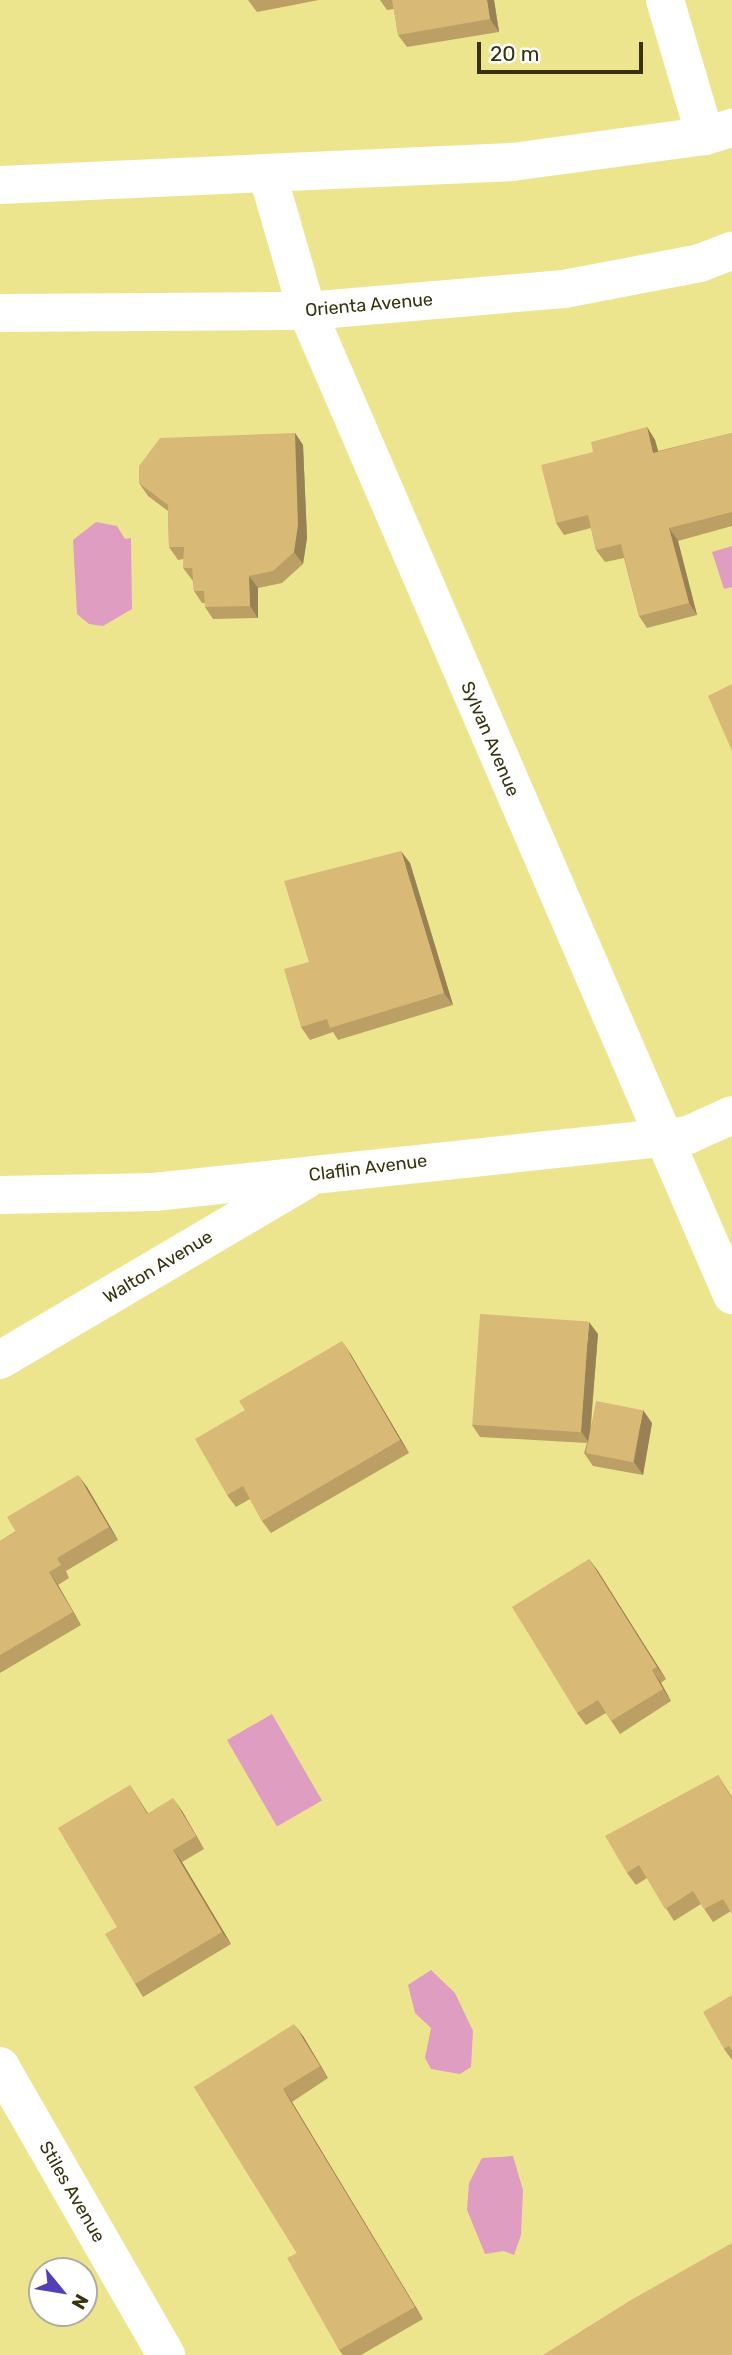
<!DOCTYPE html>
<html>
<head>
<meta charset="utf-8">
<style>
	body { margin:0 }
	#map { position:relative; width:732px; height:2355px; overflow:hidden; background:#ece58e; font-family:Rubik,sans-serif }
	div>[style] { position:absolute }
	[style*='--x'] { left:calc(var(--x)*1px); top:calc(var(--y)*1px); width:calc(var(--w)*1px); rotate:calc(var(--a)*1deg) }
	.water>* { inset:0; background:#df9dc2; transform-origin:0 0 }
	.street>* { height:38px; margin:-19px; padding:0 19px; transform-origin:19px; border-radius:19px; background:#fff }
	.secondary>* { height:38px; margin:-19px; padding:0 19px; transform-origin:19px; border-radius:19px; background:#fff }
	.wall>* { inset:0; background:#bb9f65 }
	.shaded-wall>* { inset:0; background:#988253 }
	.building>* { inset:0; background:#d9b976; transform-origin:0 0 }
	span { translate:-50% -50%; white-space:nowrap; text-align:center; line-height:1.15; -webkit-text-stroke:7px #fff; paint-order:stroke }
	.street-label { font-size:18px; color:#36330e }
	.north { position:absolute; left:28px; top:2257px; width:70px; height:70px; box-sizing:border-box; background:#fff; border:2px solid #afad9f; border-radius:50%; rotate:120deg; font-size:19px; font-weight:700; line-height:28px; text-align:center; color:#36330e }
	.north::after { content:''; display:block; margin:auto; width:24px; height:32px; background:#543fb7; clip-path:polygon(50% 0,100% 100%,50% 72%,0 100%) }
	.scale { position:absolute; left:477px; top:42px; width:166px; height:32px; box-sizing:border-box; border:4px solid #36330e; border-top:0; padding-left:9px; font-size:21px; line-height:24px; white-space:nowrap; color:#36330e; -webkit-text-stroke:5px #fff; paint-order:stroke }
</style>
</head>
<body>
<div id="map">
	<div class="water">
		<i style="clip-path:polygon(96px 522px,117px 526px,125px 539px,131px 538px,132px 609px,103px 626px,89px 624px,77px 614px,73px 540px)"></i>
		<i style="clip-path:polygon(732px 546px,732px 587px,724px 589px,712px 552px)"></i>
		<i style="left:272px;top:1714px;width:100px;height:52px;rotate:60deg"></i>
		<i style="clip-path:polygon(431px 1970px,455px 1993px,473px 2031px,471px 2067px,460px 2074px,431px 2069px,425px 2058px,431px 2028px,415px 2013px,408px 1985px)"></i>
		<i style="clip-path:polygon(513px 2156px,523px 2190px,521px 2235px,514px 2255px,504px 2251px,485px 2254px,467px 2210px,469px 2183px,482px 2158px)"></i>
	</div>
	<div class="street">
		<i style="--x:665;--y:0;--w:142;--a:73.6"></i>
		<i style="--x:268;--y:176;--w:141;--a:73.9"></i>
		<i style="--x:307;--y:311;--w:1072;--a:66.64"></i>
		<i style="--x:0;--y:313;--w:307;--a:-0.4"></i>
		<i style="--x:307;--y:311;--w:258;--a:-4.9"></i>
		<i style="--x:564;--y:289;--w:138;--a:-10.8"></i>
		<i style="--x:700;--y:263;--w:34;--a:-21"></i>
		<i style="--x:0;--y:1195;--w:154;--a:-1.1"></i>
		<i style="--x:154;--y:1192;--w:537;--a:-6.09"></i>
		<i style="--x:688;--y:1135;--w:48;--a:-24.4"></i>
		<i style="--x:0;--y:1360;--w:355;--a:-30.5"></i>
		<i style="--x:0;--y:2066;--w:333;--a:60.1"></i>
	</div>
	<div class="secondary">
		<i style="--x:0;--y:185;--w:513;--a:-2.57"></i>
		<i style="--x:512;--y:162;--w:195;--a:-7.7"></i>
		<i style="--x:705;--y:136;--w:28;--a:-17"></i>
	</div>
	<div class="wall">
		<i style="clip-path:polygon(248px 0,319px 0,257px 12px)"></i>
		<i style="clip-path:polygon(380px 0,494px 0,499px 32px,407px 47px,398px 35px,394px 9px,387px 10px)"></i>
		<i style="clip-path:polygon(647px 427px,655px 440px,658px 451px,732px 433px,732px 526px,678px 541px,697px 615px,647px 628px,639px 616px,624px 558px,605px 562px,596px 550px,591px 528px,564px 535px,556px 523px,593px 452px)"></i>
		<i style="clip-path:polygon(295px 433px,303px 445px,307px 538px,303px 564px,282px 583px,258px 588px,258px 618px,213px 619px,205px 607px,205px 603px,202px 603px,194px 591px,193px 581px,183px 568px,184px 559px,178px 560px,169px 547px,168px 511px,148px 496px,139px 483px)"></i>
		<i style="clip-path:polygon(410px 863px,453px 1005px,338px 1040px,333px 1032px,310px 1040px,301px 1027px,309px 962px)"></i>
		<i style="clip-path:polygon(598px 1334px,591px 1425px,652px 1423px,643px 1475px,593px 1466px,584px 1453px,587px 1443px,480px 1437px,472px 1425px)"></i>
		<i style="clip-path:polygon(350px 1353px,409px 1453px,271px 1533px,262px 1521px,250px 1499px,236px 1507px,227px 1495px)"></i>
		<i style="clip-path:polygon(87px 1487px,118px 1540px,66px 1571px,69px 1578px,58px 1585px,81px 1625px,0 1673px,0 1541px)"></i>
		<i style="clip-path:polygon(589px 1559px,666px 1679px,661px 1683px,671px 1701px,620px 1734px,606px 1713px,586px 1725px,577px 1713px)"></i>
		<i style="clip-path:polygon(718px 1775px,732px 1797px,732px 1914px,731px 1911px,713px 1922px,701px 1904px,674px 1921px,647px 1878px,636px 1885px,627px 1873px)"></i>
		<i style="clip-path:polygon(130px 1785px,148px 1813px,182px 1811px,204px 1849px,182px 1862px,231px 1944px,143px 1997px,135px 1984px,117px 1927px)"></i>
		<i style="clip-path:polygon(732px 1995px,732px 2060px,724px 2049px)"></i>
		<i style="clip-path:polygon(303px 2036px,328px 2078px,292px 2102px,423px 2319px,361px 2355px,343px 2355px,339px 2350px,297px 2253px,194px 2087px)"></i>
	</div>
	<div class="shaded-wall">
		<i style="clip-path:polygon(487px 0,494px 0,499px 32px,490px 19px)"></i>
		<i style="clip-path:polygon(647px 427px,655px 440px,662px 465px,653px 453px)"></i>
		<i style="clip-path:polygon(295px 433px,303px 445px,307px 538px,303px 564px,294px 552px)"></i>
		<i style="clip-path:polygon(669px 528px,678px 541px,697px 615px,689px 603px)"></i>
		<i style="clip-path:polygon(249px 576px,258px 588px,258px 618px,250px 606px)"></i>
		<i style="clip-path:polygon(401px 851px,410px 863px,453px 1005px,444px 993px)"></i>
		<i style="clip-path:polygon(589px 1322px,598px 1334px,589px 1443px,581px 1431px)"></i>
		<i style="clip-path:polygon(342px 1341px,350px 1353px,409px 1453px,400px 1440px)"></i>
		<i style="clip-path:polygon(643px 1410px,652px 1423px,643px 1475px,634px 1462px)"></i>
		<i style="clip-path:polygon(78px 1475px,87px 1487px,118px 1540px,109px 1527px)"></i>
		<i style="clip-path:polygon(589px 1559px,598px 1571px,666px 1679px,657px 1667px)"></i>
		<i style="clip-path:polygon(49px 1572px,58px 1585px,81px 1625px,73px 1612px)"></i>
		<i style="clip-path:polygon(652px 1670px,661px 1683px,671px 1701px,663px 1689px)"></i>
		<i style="clip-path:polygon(173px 1798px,182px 1811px,204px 1849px,196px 1836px)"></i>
		<i style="clip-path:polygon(173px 1850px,182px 1862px,231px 1944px,222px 1932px)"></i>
		<i style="clip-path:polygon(294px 2024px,303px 2036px,328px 2078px,320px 2066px)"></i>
		<i style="clip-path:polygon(283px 2089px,292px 2102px,423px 2319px,415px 2307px)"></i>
	</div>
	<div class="building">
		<i style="clip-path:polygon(392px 0,487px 0,490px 19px,398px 35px)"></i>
		<i style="clip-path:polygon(647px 427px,653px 453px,732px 433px,732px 512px,669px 528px,689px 603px,639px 616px,621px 544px,596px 550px,588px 515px,556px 523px,541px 465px,593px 452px,591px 442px)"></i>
		<i style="clip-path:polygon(295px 433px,298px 525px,294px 552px,273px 571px,249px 576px,250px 606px,205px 607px,204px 591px,194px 591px,192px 568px,183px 568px,184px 547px,169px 547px,168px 505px,139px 483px,139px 466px,160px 438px)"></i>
		<i style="clip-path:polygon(732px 684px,732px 751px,708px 696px)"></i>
		<i style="clip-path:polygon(401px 851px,444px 993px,330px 1028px,327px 1019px,301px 1027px,284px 969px,309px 962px,284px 881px)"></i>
		<i style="left:480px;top:1314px;width:109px;height:111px;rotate:4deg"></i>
		<i style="clip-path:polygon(342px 1341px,400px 1440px,262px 1521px,243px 1486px,227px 1495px,195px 1439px,245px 1410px,239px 1401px)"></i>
		<i style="left:596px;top:1401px;width:48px;height:53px;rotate:11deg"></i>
		<i style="clip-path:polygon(78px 1475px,109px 1527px,57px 1558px,61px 1565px,49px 1572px,73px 1612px,0 1655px,0 1541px,16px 1532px,7px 1517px)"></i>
		<i style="clip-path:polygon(589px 1559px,657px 1667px,652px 1670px,663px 1689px,611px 1721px,598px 1700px,577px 1713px,512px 1607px)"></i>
		<i style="clip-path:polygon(718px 1775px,732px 1799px,732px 1914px,723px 1899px,704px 1909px,693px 1891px,665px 1909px,639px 1865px,627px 1873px,605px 1836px)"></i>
		<i style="clip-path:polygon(130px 1785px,147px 1814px,173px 1798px,196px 1836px,173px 1850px,222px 1932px,135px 1984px,105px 1934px,117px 1927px,58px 1828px)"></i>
		<i style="clip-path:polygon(732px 1995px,732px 2051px,729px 2046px,724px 2049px,703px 2012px)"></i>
		<i style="clip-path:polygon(294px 2024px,320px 2066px,283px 2089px,415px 2307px,339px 2350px,287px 2258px,297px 2253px,194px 2087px)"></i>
		<i style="clip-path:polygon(732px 2243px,732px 2355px,543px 2355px,631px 2300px)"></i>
	</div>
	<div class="street-label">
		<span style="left:369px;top:305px;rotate:-5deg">Orienta Avenue</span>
		<span style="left:490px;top:739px;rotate:67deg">Sylvan Avenue</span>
		<span style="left:368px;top:1168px;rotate:-7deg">Claflin Avenue</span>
		<span style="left:158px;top:1267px;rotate:-31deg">Walton Avenue</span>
		<span style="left:72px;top:2192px;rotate:60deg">Stiles Avenue</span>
	</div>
	<div class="north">N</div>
	<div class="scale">20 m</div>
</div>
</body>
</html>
